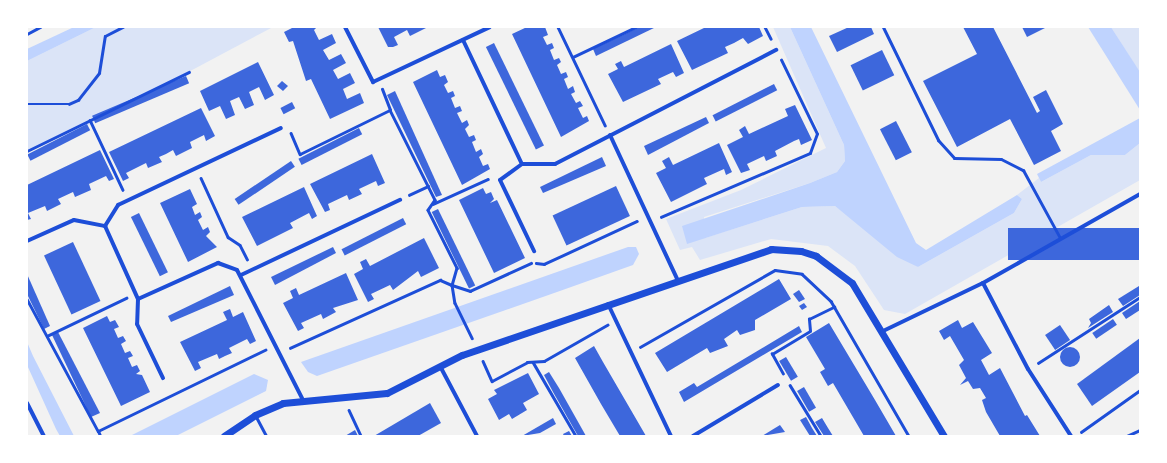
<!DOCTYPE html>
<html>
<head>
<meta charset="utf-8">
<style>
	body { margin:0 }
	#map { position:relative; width:1167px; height:463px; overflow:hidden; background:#f2f2f2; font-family:Helvetica,sans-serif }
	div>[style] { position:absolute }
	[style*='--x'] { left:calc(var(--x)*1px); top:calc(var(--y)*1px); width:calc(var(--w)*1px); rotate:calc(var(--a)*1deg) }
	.green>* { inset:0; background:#dbe4f7 }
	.water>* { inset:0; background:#bfd3fe }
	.building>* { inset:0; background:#3d67dc; transform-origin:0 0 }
	.round { border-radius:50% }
	.path>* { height:2.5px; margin:-1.25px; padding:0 1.25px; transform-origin:1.25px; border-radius:1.25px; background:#1d4ed8 }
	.service>* { height:3px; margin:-1.5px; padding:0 1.5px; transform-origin:1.5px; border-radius:1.5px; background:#1d4ed8 }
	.minor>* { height:4px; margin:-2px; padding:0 2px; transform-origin:2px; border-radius:2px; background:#1d4ed8 }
	.tertiary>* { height:7px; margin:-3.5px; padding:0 3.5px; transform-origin:3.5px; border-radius:3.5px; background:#1d4ed8 }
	span { translate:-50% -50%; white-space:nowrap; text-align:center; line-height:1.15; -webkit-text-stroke:3px #fff; paint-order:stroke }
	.frame { position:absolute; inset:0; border:28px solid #fff; pointer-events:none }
</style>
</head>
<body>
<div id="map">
	<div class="green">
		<i style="clip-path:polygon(96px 27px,273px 27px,87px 126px,27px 151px,27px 61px)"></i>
		<i style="clip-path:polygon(773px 27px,790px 27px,844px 145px,845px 161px,837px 172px,810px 183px,704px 217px,705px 238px,802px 207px,835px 206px,918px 267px,1014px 213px,1022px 199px,1017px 195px,1039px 178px,1041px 182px,1091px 155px,1125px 155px,1140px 143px,1140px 180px,905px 314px,884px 310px,855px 266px,828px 246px,771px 239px,700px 260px,692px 247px,680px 250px,666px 219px,741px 190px,826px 148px)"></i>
		<i style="clip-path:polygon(1111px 27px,1140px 27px,1140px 72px,1135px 65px)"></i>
	</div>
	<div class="water">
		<i style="clip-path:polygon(74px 27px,96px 27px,27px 61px,27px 49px)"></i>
		<i style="clip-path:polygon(790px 27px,811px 27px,916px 243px,926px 250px,1017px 195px,1022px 199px,1014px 213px,918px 267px,897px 257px,835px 206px,802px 207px,687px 244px,682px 226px,810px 183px,837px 172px,845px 161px,844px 145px)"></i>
		<i style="clip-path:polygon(1088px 27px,1111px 27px,1140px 72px,1140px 110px)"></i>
		<i style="clip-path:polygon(1140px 118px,1140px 143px,1125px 155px,1091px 155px,1041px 182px,1037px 174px)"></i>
		<i style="clip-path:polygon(628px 247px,636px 247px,639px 254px,633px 265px,557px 292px,317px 376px,308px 372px,301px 362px)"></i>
		<i style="clip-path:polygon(27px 342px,33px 356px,74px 436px,60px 436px,56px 429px,27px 365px)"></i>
		<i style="clip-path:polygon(254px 374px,268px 380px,266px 391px,176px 436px,130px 436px)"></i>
	</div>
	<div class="building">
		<i style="clip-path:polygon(294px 27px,317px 27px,314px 30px,319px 40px,332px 34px,336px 43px,323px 50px,329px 60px,341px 54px,346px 63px,333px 70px,338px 79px,350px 73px,355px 83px,343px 89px,347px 99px,360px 93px,364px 103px,330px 119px,311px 79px,306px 81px,293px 41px,289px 42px,284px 32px)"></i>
		<i style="clip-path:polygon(378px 27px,425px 27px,426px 28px,410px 36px,407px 30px,394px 37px,398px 45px,393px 47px,388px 47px)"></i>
		<i style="clip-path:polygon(527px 27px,545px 27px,548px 35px,543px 37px,547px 45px,552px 43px,554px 48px,550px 50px,554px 60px,559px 58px,561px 62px,557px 65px,561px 74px,566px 72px,568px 77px,564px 79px,568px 89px,573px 86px,575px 92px,571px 94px,576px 103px,580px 101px,583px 106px,578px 108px,583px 118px,587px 116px,589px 121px,561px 137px,512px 34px)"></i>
		<i style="clip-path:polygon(640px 27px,656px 27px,596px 56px,593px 49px)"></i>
		<i style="clip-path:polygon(706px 27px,759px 27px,763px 36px,748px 44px,743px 38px,734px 43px,725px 47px,728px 53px,692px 70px,677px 41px)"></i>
		<i style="clip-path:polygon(849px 27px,871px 27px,874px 34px,837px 52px,829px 36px)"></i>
		<i style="clip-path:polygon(963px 27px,993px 27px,1037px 113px,1040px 111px,1033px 97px,1046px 90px,1063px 124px,1051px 131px,1061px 151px,1034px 165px,1010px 119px,957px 147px,923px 81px,977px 54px)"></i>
		<i style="clip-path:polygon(1022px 27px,1047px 27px,1027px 37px)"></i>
		<i style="left:494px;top:43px;width:114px;height:9px;rotate:64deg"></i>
		<i style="clip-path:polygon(671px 44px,684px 73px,676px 77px,673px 72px,658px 79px,661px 84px,623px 102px,608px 74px,618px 69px,615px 64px,621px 61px,624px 67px)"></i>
		<i style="left:882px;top:50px;width:28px;height:35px;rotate:64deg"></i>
		<i style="clip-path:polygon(258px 62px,274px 95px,265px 100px,259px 87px,249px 92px,254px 105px,245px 109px,239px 97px,230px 101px,235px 115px,226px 119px,220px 106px,209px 111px,200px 91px)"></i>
		<i style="clip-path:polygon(437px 70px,440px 77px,445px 75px,448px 82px,444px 85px,448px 93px,453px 91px,455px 96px,451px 98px,455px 108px,460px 106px,462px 111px,457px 113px,462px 123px,467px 120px,469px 125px,465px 129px,469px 137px,474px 135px,476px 140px,472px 142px,476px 152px,481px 149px,483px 154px,479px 157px,483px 166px,488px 164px,490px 169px,462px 185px,413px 82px)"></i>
		<i style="left:186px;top:76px;width:8px;height:102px;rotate:67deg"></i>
		<i style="clip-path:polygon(282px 81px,288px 86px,283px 91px,277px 86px)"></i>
		<i style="left:774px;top:84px;width:7px;height:69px;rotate:63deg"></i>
		<i style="clip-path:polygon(395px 91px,442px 195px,436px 197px,387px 95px)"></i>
		<i style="left:292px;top:102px;width:7px;height:13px;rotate:63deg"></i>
		<i style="clip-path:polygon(795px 105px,812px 140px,801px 145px,799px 139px,794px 141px,775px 151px,777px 156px,766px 161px,764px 156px,747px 164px,750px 170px,741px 173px,727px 145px,743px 137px,739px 130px,745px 126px,749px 134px,788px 116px,785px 109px)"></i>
		<i style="clip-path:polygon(201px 108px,215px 136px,206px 141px,204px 135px,190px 142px,192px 148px,176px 156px,173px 150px,166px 154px,159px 157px,162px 162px,148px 168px,146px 163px,126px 173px,129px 178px,123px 181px,109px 152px)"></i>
		<i style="clip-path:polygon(706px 117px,709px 123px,648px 155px,644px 146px)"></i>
		<i style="left:896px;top:121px;width:35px;height:18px;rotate:63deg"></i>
		<i style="left:87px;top:124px;width:7px;height:67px;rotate:63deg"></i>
		<i style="left:359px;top:128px;width:7px;height:68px;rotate:63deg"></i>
		<i style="clip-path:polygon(719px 143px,732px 172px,726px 175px,724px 169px,704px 178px,707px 184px,671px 202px,656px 173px,666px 168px,662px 161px,669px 157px,673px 165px)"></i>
		<i style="clip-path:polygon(100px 150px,114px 179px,109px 181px,106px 176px,89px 184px,91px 190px,75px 197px,73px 192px,58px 199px,61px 204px,47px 211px,45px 206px,28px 213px,31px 219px,27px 220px,27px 185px)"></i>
		<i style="clip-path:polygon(372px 154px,385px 183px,378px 186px,376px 181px,359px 189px,362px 194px,349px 200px,347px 195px,328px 204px,330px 210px,325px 212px,310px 184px)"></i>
		<i style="clip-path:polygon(602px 157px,606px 166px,543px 193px,540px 187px)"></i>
		<i style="left:291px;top:161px;width:7px;height:68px;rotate:56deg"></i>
		<i style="left:616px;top:186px;width:33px;height:70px;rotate:65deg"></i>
		<i style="clip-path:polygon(304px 187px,317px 216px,312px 219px,309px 213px,290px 223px,293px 228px,257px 246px,242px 217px)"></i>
		<i style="clip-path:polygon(483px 188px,486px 194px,491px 192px,494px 199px,490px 203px,497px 200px,525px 258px,494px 273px,459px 200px)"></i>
		<i style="clip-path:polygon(190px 189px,197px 204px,192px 207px,195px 215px,200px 212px,202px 217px,198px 220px,203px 230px,208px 227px,210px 232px,206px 236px,217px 247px,188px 262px,160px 203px)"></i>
		<i style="left:438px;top:209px;width:85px;height:7px;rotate:64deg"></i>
		<i style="left:139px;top:213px;width:66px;height:9px;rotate:64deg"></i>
		<i style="left:403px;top:218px;width:7px;height:69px;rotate:63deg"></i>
		<i style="left:1140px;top:228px;width:32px;height:132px;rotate:90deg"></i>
		<i style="clip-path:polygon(424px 238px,439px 268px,421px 277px,418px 271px,393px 290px,390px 285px,371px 294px,374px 299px,368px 302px,354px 274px,363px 269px,360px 262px,366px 259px,370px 266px)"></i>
		<i style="left:73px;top:242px;width:65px;height:32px;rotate:65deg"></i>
		<i style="clip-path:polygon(333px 247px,336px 253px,275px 285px,271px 277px)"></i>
		<i style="clip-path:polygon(346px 273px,358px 300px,333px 308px,336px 312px,323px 319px,321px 314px,301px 323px,304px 328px,298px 331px,283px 303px,293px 298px,290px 291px,296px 288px,299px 295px)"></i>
		<i style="clip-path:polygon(27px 274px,50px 326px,44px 329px,27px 294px)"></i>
		<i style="clip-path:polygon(779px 279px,791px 299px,755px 320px,755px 330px,740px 335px,737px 330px,724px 339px,728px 346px,710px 353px,707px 348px,667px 372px,655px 353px)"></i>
		<i style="clip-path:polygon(230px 286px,234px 295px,171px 322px,168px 316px)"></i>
		<i style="clip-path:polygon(1139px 286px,1140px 295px,1123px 306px,1118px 299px)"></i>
		<i style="clip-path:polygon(799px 290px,805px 299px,799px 302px,793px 294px)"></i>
		<i style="clip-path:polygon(1140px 301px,1140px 310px,1126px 319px,1122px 313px)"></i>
		<i style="clip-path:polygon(804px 303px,807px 307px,802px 310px,799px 306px)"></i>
		<i style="clip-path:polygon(1109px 305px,1113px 312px,1088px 328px,1091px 323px,1089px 319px)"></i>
		<i style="clip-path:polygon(230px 309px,233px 317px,243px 312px,256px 341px,250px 344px,247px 339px,229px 348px,232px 353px,225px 356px,219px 359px,217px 354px,198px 362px,201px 368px,195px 371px,180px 342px,227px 320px,223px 312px)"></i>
		<i style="clip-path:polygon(107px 316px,110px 322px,115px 320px,119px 327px,114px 329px,118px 338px,123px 336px,126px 341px,121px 344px,125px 353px,130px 351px,133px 356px,128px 358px,132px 367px,137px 365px,140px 371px,136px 374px,142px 375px,150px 392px,121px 406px,83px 328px)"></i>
		<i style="left:1113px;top:319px;width:7px;height:25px;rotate:56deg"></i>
		<i style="clip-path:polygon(958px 320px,962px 328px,973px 322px,992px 353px,981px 360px,989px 375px,1000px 368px,1025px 416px,1027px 415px,1040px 436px,1000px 436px,986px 412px,982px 400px,986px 398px,980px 388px,973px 389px,968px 381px,960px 385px,966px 378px,959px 365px,964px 360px,950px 336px,944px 340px,939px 331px)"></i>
		<i style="clip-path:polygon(829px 323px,875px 400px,896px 436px,864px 436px,833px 383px,828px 386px,820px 372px,825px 369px,806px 337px)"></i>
		<i style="left:1060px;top:325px;width:18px;height:18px;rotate:56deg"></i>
		<i style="clip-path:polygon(799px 326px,802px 332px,684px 402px,679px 392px,694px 383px,697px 387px)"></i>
		<i style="clip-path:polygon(58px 332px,100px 413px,91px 417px,52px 335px)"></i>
		<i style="clip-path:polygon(1140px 338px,1140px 372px,1092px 406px,1077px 384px)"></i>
		<i style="clip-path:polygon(594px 346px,603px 362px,646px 436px,620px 436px,601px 404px,575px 358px)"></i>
		<i class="round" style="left:1060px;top:347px;width:20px;height:20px"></i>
		<i style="left:786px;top:357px;width:23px;height:8px;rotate:59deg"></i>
		<i style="clip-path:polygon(549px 372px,559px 388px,586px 436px,578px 436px,553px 392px,544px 375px)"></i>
		<i style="clip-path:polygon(528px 373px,539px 394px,523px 403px,527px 410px,512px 419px,509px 414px,499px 420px,488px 399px,497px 394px,494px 390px)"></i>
		<i style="left:804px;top:387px;width:24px;height:8px;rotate:60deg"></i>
		<i style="clip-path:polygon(430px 403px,441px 423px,418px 436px,374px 436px)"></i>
		<i style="clip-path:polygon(806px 417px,812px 428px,817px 436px,810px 436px,800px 420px)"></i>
		<i style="clip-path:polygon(553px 418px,556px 424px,540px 433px,522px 436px)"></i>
		<i style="clip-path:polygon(822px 418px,828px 428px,833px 436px,824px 436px,815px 422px)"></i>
		<i style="clip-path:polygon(780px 425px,785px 432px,762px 436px)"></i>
		<i style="clip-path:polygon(355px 430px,358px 436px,345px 436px)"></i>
		<i style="clip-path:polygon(569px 431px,572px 436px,564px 436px,563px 434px)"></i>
	</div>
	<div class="path">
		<i style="--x:558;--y:27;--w:109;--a:64.4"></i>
		<i style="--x:765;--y:27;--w:13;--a:63"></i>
		<i style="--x:27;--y:34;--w:15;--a:-28"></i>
		<i style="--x:573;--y:57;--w:70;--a:-25.5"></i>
		<i style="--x:27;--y:104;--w:42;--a:0"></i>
		<i style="--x:69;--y:104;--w:10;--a:-24"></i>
		<i style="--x:78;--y:100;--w:34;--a:-52"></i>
		<i style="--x:99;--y:73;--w:37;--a:-81"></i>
		<i style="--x:105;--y:36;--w:20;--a:-27"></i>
		<i style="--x:390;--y:110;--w:101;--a:63.4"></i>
		<i style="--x:435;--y:200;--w:12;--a:125"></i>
		<i style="--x:428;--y:210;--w:65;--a:63.4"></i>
		<i style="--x:457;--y:268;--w:18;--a:106"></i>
		<i style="--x:452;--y:285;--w:19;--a:18"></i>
		<i style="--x:470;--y:291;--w:67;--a:-24.7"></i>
		<i style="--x:90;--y:120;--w:77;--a:64.8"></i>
		<i style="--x:291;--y:133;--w:23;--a:67"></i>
		<i style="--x:300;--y:154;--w:100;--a:-26.1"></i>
		<i style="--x:390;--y:110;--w:22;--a:-111"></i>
		<i style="--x:27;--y:151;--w:180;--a:-26"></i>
		<i style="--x:201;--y:178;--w:65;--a:65.4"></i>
		<i style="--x:228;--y:237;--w:14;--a:34"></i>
		<i style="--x:240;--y:245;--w:16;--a:63"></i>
		<i style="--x:409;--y:195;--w:21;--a:-25"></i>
		<i style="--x:433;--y:204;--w:60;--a:-24.4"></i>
		<i style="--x:661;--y:217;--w:162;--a:-23.2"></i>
		<i style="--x:810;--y:153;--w:20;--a:-70"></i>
		<i style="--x:817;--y:134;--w:82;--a:-115.9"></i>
		<i style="--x:536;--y:263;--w:8;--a:7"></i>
		<i style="--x:544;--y:264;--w:102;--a:-24.8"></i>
		<i style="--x:27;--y:299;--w:150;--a:61.7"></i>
		<i style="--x:47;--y:336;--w:88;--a:-25.7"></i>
		<i style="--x:640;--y:347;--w:155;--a:-29.7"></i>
		<i style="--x:775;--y:270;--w:27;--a:8"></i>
		<i style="--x:802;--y:274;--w:40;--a:43"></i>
		<i style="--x:831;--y:301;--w:156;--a:60"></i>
		<i style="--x:290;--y:348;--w:165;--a:-24.4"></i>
		<i style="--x:440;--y:280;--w:13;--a:23"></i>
		<i style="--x:452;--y:285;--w:18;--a:81"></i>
		<i style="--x:455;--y:303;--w:39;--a:64"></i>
		<i style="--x:483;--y:361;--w:22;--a:66"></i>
		<i style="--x:492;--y:381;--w:40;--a:-28"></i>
		<i style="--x:527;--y:362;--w:17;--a:-3"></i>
		<i style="--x:544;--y:361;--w:73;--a:-29.7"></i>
		<i style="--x:533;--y:362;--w:86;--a:59.8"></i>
		<i style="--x:1038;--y:363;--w:121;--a:-32.9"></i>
		<i style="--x:783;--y:374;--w:23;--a:-119"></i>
		<i style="--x:772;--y:354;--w:44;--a:-31.2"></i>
		<i style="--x:810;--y:331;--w:12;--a:-95"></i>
		<i style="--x:809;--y:319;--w:28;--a:-26"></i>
		<i style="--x:790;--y:385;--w:60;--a:58.7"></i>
		<i style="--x:349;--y:410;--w:29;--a:65"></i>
		<i style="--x:1081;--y:432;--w:72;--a:-35.4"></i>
		<i style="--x:100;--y:436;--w:5;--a:-112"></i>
		<i style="--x:98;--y:431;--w:186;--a:-25.9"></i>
		<i style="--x:1127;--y:436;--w:14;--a:-25"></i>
	</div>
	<div class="service">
		<i style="--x:883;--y:27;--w:126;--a:64"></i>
		<i style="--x:938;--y:140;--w:24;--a:48"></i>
		<i style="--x:954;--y:158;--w:47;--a:1.2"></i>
		<i style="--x:1001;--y:159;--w:25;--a:27"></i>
		<i style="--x:1023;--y:170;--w:77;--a:61.4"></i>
		<i style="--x:255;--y:415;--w:24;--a:62"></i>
	</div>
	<div class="minor">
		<i style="--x:345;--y:27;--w:62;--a:63"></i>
		<i style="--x:373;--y:82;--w:129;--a:-25.2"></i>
		<i style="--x:463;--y:40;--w:137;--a:64.6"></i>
		<i style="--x:522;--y:164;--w:33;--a:0"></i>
		<i style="--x:555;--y:164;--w:249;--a:-27.3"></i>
		<i style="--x:610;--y:135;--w:161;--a:65"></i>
		<i style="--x:522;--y:164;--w:27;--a:144"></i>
		<i style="--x:500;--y:180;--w:79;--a:64.4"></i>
		<i style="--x:105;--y:226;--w:80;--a:65.7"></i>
		<i style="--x:138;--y:299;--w:25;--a:92"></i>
		<i style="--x:137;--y:324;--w:60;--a:64.3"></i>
		<i style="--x:27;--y:241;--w:51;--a:-24.1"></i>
		<i style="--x:74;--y:220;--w:32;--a:11"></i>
		<i style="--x:105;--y:226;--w:25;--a:-58"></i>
		<i style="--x:118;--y:205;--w:180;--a:-25.3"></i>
		<i style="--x:241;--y:275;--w:176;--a:-25.3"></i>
		<i style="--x:983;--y:283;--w:97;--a:62.4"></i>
		<i style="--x:1028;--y:369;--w:80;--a:57.3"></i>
		<i style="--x:138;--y:299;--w:88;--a:-24.2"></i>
		<i style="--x:218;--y:263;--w:20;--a:20"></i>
		<i style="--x:237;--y:270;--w:144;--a:63.1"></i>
		<i style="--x:608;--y:304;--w:146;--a:64.5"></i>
		<i style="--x:881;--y:332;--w:113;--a:-25.7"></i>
		<i style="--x:983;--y:283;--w:180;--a:-29.5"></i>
		<i style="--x:440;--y:366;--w:79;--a:62.1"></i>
		<i style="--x:27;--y:403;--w:37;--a:63"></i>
		<i style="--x:693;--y:436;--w:99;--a:-31"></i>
	</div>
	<div class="tertiary">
		<i style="--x:224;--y:436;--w:37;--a:-34"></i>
		<i style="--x:255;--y:415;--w:30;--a:-23"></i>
		<i style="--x:283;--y:403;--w:104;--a:-5.5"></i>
		<i style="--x:387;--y:393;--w:84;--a:-26.9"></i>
		<i style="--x:462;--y:355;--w:327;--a:-18.9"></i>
		<i style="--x:771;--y:249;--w:30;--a:4"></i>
		<i style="--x:801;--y:251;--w:16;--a:18"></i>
		<i style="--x:816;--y:256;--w:45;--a:36.9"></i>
		<i style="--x:852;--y:283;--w:179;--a:59"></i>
	</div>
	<div class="frame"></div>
</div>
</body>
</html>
